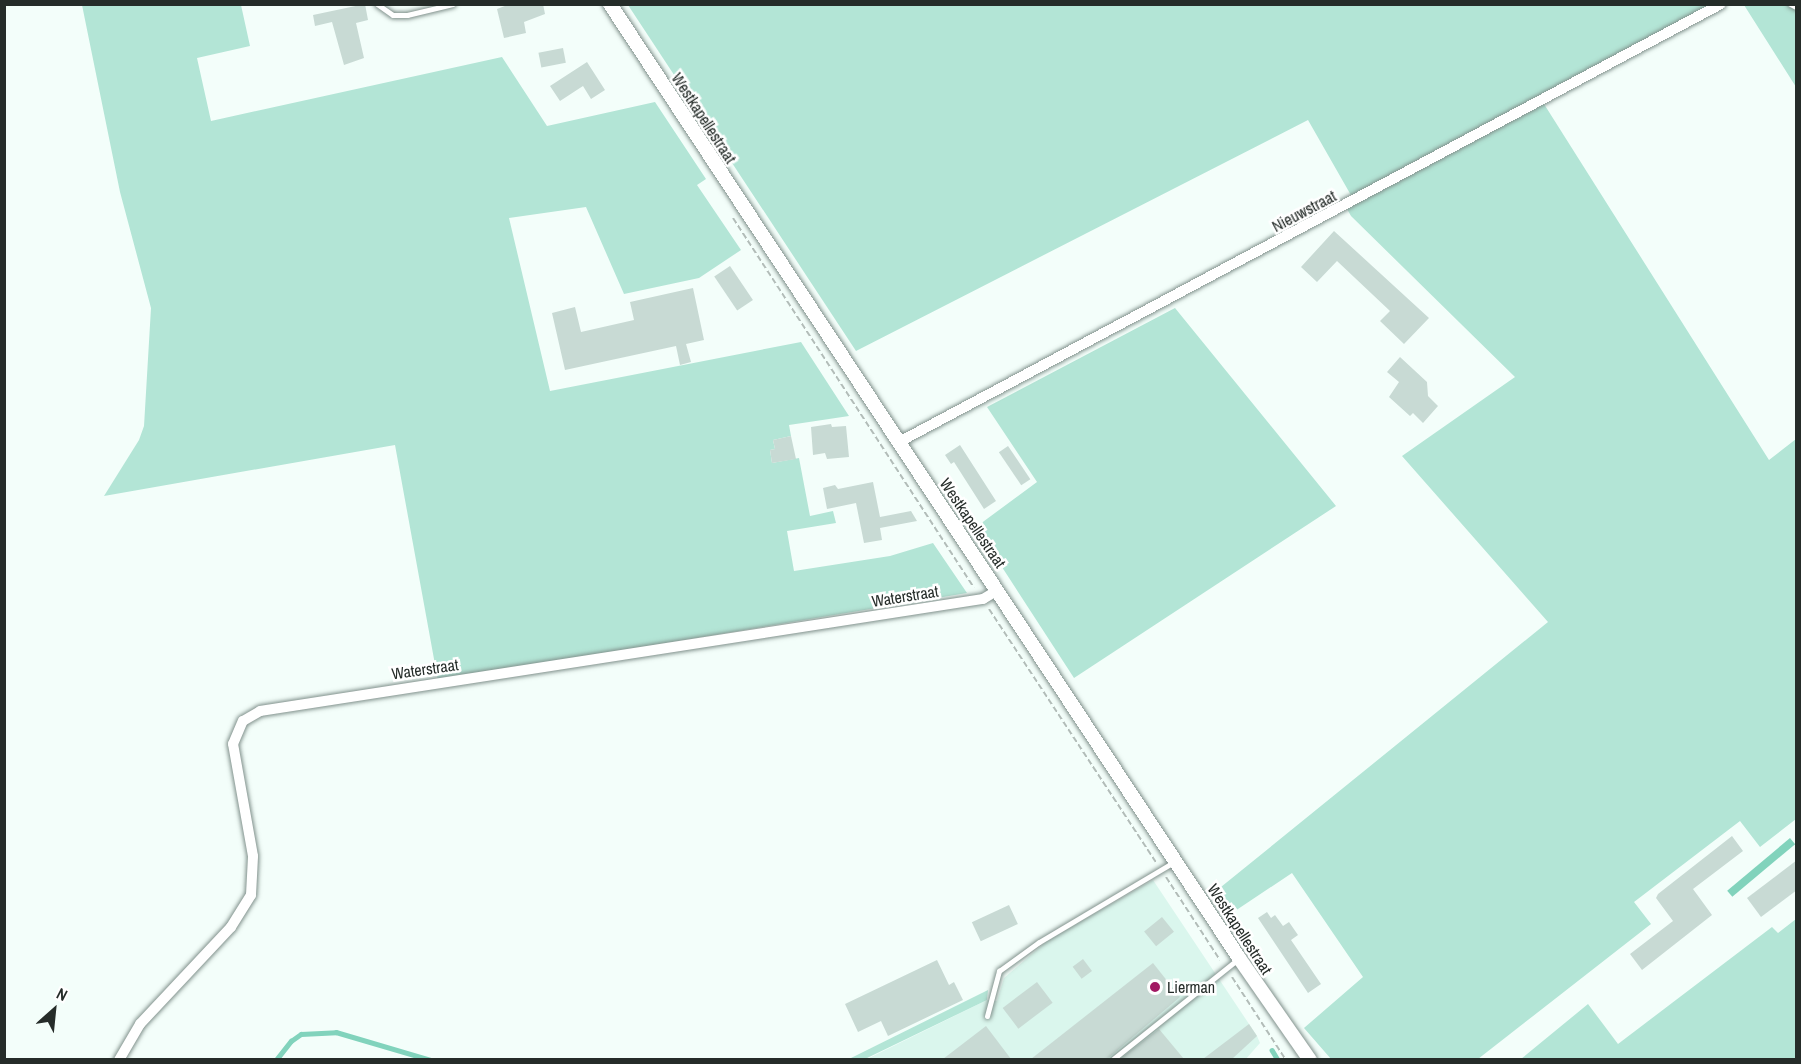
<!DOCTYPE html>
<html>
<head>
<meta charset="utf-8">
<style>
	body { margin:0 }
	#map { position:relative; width:1801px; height:1064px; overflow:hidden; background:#f3fefa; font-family:"Archivo Narrow",sans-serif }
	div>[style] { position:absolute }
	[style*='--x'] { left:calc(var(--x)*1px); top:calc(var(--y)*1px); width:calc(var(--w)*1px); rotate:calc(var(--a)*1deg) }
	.built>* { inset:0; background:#daf6ed }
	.green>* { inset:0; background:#b3e5d6 }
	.water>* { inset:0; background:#81d3bc; transform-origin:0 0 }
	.stream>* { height:4.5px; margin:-2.25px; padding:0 2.25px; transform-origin:2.25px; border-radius:2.25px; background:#81d3bc }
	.building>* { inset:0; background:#c8dad4; transform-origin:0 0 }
	.path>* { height:2px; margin-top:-1px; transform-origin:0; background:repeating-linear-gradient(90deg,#b2bcb8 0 6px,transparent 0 9px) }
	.roads { filter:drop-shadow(0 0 2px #81918c) drop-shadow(0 0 2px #81918c) }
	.service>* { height:5px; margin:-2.5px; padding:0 2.5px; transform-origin:2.5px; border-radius:2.5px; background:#fff }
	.minor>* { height:10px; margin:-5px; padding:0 5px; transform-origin:5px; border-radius:5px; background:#fff }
	.tertiary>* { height:14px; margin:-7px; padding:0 7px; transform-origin:7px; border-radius:7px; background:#fff }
	.dots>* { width:16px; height:16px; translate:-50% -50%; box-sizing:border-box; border:3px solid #fff; border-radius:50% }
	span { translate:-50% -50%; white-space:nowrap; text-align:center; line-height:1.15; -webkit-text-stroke:5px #fff; paint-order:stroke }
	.street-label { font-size:16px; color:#252c29 }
	.poi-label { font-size:16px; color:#252c29 }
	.left { translate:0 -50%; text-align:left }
	.frame { position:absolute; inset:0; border:6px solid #252c29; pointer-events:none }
	.north { position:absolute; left:24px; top:980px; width:60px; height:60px; -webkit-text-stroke:4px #fff; paint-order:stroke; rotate:27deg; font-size:16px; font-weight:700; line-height:24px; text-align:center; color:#252c29 }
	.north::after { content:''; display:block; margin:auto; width:21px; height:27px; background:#252c29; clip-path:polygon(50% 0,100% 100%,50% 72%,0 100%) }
</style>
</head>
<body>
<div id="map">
	<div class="built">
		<i style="clip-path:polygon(1153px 880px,1257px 1036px,1260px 1043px,1245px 1060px,865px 1060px,987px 1000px,997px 1001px,1004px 978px,1047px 941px)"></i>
	</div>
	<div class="green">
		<i style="clip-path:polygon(82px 5px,241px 5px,250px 46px,197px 58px,211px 121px,502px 57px,547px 126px,655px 102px,706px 179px,697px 185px,741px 250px,699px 278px,624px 294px,586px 207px,509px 218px,550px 391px,801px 342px,849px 416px,789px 425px,791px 436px,773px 440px,775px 449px,770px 450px,772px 463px,799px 458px,810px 516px,833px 511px,836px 523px,787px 531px,794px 571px,890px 556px,933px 543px,967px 593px,438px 681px,395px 445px,104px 496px,139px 440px,144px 426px,151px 308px,120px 192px)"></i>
		<i style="clip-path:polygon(628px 5px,1710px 5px,1352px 197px,1308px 120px,856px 351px)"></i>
		<i style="clip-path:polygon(1744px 5px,1796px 5px,1796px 88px,1796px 87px)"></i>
		<i style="clip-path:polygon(1544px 104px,1769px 460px,1796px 439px,1796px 819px,1760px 847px,1740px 821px,1634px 902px,1651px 924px,1478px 1059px,1331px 1059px,1304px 1028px,1363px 977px,1292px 873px,1229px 915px,1216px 891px,1548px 622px,1402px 456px,1515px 377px,1351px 216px,1347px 209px)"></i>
		<i style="clip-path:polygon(1175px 308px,1336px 506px,1074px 678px,976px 527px,1037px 482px,987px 407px)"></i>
		<i style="clip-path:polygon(1796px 919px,1796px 1059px,1521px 1059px,1588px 1004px,1618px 1044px,1772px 927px,1778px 933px)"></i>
		<i style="clip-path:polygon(988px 990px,987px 1000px,865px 1059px,849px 1059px)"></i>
	</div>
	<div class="water">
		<i style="left:1790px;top:838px;width:8px;height:82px;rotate:50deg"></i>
	</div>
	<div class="stream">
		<i style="--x:1272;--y:1050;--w:12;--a:59"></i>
		<i style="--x:276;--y:1060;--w:24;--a:-52"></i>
		<i style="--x:291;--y:1041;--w:12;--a:-35"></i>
		<i style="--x:301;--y:1034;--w:35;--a:-3"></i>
		<i style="--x:336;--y:1032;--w:99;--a:16.4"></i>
	</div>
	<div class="building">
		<i style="clip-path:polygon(365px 4px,368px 20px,356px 23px,364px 58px,344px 65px,332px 22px,315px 26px,313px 15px)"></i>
		<i style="clip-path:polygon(510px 4px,543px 4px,545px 14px,524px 22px,526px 33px,504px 38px,497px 9px)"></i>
		<i style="left:563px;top:48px;width:15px;height:25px;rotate:79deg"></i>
		<i style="clip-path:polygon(587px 62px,605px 90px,591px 99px,583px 86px,560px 101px,550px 86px)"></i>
		<i style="clip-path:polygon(1334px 231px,1429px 318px,1404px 344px,1380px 321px,1390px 311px,1337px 261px,1317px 282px,1301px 267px)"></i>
		<i style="left:730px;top:266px;width:41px;height:19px;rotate:56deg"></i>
		<i style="clip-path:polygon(693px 288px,704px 340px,686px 344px,691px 362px,680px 365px,676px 346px,565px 370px,552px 313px,575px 307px,581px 332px,634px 320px,630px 302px)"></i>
		<i style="clip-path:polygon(1400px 357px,1427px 382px,1428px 396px,1438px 406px,1423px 423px,1413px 413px,1410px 416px,1389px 397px,1399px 382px,1387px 372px)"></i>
		<i style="clip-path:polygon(831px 424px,832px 427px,846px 426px,849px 457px,827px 459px,825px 453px,813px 455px,811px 427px)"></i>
		<i style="clip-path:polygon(791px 436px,796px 459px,772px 463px,770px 450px,775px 449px,773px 440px)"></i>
		<i style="clip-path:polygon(960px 445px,996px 501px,984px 509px,954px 462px,951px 464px,945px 455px)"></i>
		<i style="left:1008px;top:446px;width:40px;height:11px;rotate:56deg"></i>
		<i style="clip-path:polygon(873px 482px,880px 517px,911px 511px,917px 521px,880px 528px,882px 540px,864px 543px,856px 503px,827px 509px,823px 488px,835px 485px,838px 489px)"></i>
		<i style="clip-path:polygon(1732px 836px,1743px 851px,1693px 889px,1712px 915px,1642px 970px,1630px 954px,1673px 921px,1656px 898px,1658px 894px)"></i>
		<i style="clip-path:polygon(1797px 860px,1797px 890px,1761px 917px,1747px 898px)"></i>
		<i style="left:1009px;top:905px;width:21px;height:41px;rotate:65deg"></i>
		<i style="clip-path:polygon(1267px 912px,1271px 918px,1275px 915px,1283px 926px,1289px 922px,1298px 935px,1291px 940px,1321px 984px,1308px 993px,1258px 918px)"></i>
		<i style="left:1162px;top:917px;width:19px;height:23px;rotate:51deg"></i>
		<i style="left:1083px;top:959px;width:15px;height:13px;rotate:53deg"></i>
		<i style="clip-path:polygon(937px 960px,949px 985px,954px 982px,963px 1000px,888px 1036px,881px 1021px,858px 1032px,845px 1004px)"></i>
		<i style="clip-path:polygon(1153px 963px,1180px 997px,1107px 1059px,1031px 1059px)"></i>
		<i style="left:1037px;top:982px;width:26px;height:43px;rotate:53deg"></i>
		<i style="clip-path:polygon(1249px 1024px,1257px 1036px,1232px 1059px,1203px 1059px)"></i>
		<i style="clip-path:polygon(986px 1026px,1011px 1059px,943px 1059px)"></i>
		<i style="clip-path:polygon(1159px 1029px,1184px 1059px,1120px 1059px)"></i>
	</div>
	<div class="path">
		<i style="--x:733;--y:218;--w:441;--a:56.9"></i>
		<i style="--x:989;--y:609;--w:303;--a:56.6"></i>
		<i style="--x:1166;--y:877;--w:99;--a:57"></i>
		<i style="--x:1232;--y:977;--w:99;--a:57"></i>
	</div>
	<div class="roads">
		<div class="service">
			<i style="--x:377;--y:4;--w:19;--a:35"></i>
			<i style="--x:393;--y:15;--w:14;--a:0"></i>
			<i style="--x:407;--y:15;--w:47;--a:-13.4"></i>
			<i style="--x:1790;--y:4;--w:7;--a:27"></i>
			<i style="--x:987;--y:1016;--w:47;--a:-75.1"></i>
			<i style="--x:999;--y:971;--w:49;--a:-35.9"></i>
			<i style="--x:1039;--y:942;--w:157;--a:-30.7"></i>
			<i style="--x:1112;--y:1060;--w:161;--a:-38.7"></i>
		</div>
		<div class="minor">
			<i style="--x:899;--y:442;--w:931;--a:-28.05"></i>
			<i style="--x:119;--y:1060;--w:42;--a:-59.7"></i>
			<i style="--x:140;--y:1024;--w:133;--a:-46.8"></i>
			<i style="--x:231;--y:927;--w:38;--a:-58"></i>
			<i style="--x:251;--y:895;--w:39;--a:-87"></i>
			<i style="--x:253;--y:856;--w:114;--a:-100.1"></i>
			<i style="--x:233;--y:744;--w:25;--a:-67"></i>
			<i style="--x:243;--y:721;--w:20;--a:-30"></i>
			<i style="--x:260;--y:711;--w:732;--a:-8.81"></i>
			<i style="--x:983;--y:599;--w:17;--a:-31"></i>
		</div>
		<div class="tertiary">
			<i style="--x:610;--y:4;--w:1143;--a:56.6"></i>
			<i style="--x:1239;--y:958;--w:124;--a:55.2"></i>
		</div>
	</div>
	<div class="dots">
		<i style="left:1155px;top:987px;background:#a11862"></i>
	</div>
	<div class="street-label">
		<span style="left:704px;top:118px;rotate:57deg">Westkapellestraat</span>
		<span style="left:1304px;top:211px;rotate:-28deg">Nieuwstraat</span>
		<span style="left:973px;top:523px;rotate:56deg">Westkapellestraat</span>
		<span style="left:905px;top:596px;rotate:-9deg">Waterstraat</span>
		<span style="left:425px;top:669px;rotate:-8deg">Waterstraat</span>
		<span style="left:1240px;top:929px;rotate:57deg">Westkapellestraat</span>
	</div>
	<div class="poi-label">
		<span class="left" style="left:1167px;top:987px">Lierman</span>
	</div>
	<div class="frame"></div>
	<div class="north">N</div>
</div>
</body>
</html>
